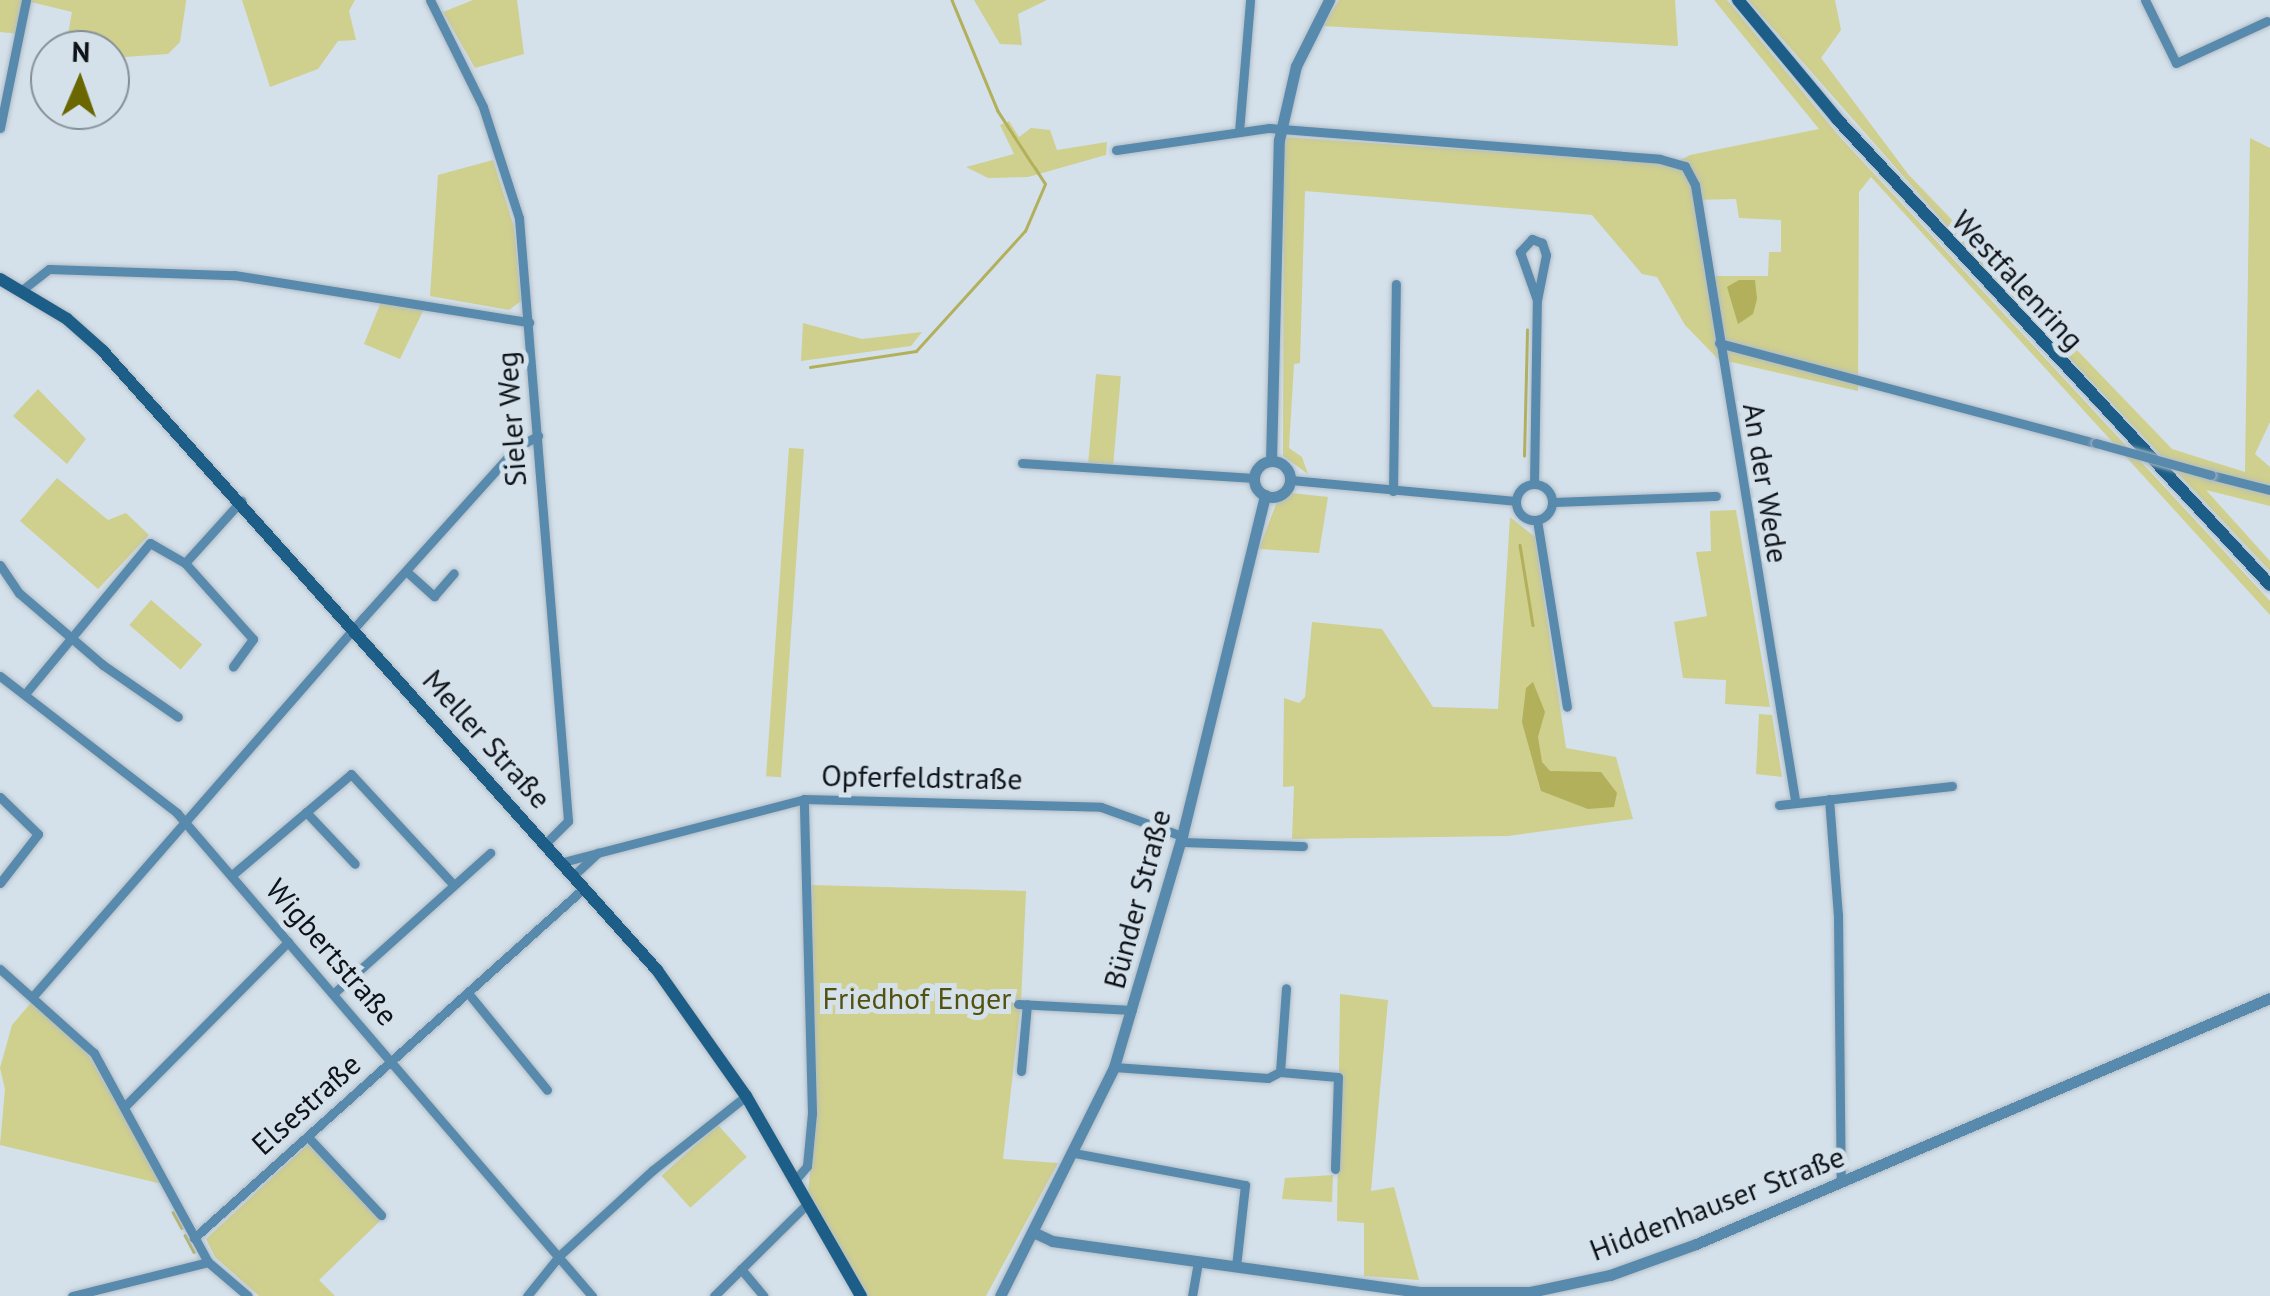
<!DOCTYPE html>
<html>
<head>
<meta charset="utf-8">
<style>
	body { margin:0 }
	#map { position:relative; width:2270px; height:1296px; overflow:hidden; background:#d4e1eb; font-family:"PT Sans",sans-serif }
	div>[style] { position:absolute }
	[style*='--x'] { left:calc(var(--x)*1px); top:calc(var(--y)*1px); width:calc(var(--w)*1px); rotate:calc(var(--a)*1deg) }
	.green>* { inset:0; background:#cfcf8e; transform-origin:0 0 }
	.water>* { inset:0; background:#b2b05a }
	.stream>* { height:2.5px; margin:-1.25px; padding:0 1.25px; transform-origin:1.25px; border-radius:1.25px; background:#b2b05a }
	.roads { filter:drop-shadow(0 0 2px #b1bcc5) drop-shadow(0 0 2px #b1bcc5) }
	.minor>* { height:9px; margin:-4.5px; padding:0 4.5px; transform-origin:4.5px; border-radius:4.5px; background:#588aad }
	.minor>.ring { margin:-4.5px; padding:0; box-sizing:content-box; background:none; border:9px solid #588aad; border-radius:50% }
	.tertiary>* { height:11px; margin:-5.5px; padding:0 5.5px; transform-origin:5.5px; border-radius:5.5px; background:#588aad }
	.tertiary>.ring { margin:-5.5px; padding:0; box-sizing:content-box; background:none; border:11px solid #588aad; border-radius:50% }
	.secondary>* { height:12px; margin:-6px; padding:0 6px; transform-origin:6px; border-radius:6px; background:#1c5e87 }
	.bridges { filter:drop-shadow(0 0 2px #b1bcc5) drop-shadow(0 0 2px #b1bcc5) }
	.minor-bridge>* { height:9px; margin:-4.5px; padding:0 4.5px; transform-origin:4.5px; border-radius:4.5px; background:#588aad }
	span { translate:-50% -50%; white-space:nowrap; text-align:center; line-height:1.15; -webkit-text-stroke:10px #d4e1eb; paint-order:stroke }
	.street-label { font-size:30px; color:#0f1317 }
	.park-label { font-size:30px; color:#53510f }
	.north { position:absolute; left:30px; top:30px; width:100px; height:100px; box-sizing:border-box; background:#d4e1eb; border:2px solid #858f96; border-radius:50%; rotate:2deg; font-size:28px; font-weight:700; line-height:40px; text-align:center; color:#0f1317 }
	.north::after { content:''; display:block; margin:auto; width:35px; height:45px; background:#6a6700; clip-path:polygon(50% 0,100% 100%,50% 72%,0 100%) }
</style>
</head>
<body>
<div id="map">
	<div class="green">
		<i style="clip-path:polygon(0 0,186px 0,186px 2px,180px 42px,168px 54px,125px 57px,66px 45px,72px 12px,31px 2px,20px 34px,0 32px)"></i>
		<i style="clip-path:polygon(242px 0,355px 0,349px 11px,356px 40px,338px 41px,318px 69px,270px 87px)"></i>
		<i style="clip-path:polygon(473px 0,517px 0,524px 54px,475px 68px,443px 12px)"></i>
		<i style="clip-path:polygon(974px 0,1047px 0,1018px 14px,1022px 45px,1000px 44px)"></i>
		<i style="clip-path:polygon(1339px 0,1675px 0,1678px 46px,1323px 26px)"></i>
		<i style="clip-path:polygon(evenodd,1714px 0,1727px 0,1839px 136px,2270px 601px,2270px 615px,1871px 177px,1859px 192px,1858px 391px,1718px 359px,1685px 325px,1657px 277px,1642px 274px,1592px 215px,1305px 191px,1300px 363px,1294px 364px,1289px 448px,1302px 457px,1308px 474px,1283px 456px,1284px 137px,1673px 164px,1690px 155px,1819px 129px,1714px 0,1736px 199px,1739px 218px,1781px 220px,1781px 252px,1769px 252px,1768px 276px,1705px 276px,1694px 200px,1736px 199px)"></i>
		<i style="clip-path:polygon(1748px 0,1835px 0,1841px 30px,1821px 58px,1908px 174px,2172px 449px,2245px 472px,2250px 138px,2270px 148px,2270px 422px,2255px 454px,2270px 467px,2270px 506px,2206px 490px,2270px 561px,2270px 571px,1979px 262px)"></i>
		<i style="clip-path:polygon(1009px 121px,1019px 137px,1031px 128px,1050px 130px,1057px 150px,1107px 142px,1106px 155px,1028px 177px,988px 178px,966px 167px,1014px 154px,1000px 125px)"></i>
		<i style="clip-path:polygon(493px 160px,514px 227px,521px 301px,509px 310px,430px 296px,438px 175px)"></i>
		<i style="clip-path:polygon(381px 302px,424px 309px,400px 359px,364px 344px)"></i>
		<i style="clip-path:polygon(803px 323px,862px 339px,922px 332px,911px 346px,801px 361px)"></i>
		<i style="left:1096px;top:374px;width:25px;height:89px;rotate:5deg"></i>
		<i style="clip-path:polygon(38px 389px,86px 439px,67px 464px,13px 416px)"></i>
		<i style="left:789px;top:448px;width:15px;height:329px;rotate:4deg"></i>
		<i style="clip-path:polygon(57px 478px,108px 520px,126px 513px,149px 535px,98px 589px,20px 521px)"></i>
		<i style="clip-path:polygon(1291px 493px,1328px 497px,1319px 553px,1259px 549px,1276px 504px)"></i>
		<i style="clip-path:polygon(1736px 510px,1770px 707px,1725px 704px,1726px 680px,1683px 678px,1674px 622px,1707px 616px,1696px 552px,1711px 551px,1710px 511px)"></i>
		<i style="clip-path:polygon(1510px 517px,1535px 537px,1566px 748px,1616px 757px,1633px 819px,1508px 836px,1292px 839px,1294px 786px,1283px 787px,1284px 698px,1299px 703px,1305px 697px,1312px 622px,1382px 629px,1433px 707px,1498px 709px)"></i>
		<i style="left:151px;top:600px;width:68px;height:33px;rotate:41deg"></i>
		<i style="clip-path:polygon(1759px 714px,1772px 715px,1782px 777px,1756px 774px)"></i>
		<i style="clip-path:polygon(812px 885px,1026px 891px,1021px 1003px,1003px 1159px,1058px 1163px,986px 1296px,868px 1296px,808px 1192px,816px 1116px)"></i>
		<i style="clip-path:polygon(1340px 994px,1388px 1000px,1371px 1191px,1394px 1187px,1419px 1280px,1364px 1276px,1364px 1223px,1337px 1221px)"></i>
		<i style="clip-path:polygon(35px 998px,87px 1052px,162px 1184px,0 1145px,5px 1089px,0 1068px,12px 1025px)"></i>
		<i style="left:718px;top:1125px;width:43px;height:76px;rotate:48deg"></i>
		<i style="clip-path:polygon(308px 1144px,380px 1221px,319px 1280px,335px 1296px,259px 1296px,215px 1257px,206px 1239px)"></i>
		<i style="clip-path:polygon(1333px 1175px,1332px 1202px,1282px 1199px,1285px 1178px)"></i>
	</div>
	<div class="water">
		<i style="clip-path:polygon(1739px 280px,1755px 280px,1757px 299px,1753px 314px,1738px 324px,1727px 287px)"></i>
		<i style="clip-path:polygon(1533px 682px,1545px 712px,1538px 737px,1542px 762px,1550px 771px,1601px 772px,1617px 793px,1614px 807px,1588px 809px,1541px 791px,1522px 722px,1526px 688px)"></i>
	</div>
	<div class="stream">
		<i style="--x:952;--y:0;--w:120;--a:67.5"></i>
		<i style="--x:998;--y:111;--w:64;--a:57.1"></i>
		<i style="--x:810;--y:367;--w:107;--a:-8.6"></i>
		<i style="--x:916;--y:351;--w:162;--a:-47.8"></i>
		<i style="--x:1025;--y:231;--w:51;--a:-66.9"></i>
		<i style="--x:1045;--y:184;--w:20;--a:-123"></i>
		<i style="--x:1524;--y:456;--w:126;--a:-88.6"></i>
		<i style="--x:1520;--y:545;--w:81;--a:80.8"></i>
		<i style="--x:173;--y:1212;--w:18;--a:61"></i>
		<i style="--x:185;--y:1235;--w:19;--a:62"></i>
	</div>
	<div class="roads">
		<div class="minor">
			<i style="--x:430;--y:0;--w:119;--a:63.6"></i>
			<i style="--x:483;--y:107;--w:117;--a:72"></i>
			<i style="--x:519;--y:218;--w:605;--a:85.35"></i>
			<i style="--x:568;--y:821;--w:31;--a:135"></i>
			<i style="--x:2145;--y:0;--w:70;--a:63.8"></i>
			<i style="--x:2176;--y:63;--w:100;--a:-24.8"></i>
			<i style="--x:0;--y:128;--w:131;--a:-78.5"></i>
			<i style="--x:1239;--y:132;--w:132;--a:-85.2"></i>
			<i style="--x:1116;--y:150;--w:155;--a:-8.2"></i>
			<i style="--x:1269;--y:128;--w:392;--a:4.5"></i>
			<i style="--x:1660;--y:159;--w:26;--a:16"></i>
			<i style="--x:1685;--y:166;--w:21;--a:62"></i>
			<i style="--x:1695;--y:185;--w:623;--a:80.76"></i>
			<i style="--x:22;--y:290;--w:34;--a:-38"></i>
			<i style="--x:49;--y:269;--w:185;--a:1.9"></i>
			<i style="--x:234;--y:275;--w:299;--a:9.1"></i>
			<i style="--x:1719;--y:343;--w:390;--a:14.9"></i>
			<i style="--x:1022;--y:463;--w:232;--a:3.7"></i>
			<i style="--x:2211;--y:475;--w:61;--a:14.3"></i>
			<i style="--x:1290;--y:480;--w:227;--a:5.3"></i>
			<i style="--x:1534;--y:484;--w:184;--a:-89.1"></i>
			<i style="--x:1537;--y:300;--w:46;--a:-78.7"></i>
			<i style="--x:1546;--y:255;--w:13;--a:-108"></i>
			<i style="--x:1542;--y:243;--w:11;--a:-158"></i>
			<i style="--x:1532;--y:239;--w:18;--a:133"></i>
			<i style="--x:1520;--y:252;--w:51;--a:70.5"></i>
			<i class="ring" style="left:1516px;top:484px;width:27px;height:27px"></i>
			<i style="--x:1393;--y:491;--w:207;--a:-89.2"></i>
			<i style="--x:1552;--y:502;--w:164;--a:-2.1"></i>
			<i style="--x:1537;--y:520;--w:189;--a:80.9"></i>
			<i style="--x:185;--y:563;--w:102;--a:48.2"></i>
			<i style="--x:253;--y:639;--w:34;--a:126"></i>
			<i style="--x:0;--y:565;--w:34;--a:56"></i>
			<i style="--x:19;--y:593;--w:111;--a:40.6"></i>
			<i style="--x:103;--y:665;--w:91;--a:34.7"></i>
			<i style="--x:406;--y:571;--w:38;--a:42"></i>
			<i style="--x:434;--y:596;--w:30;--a:-49"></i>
			<i style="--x:0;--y:676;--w:224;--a:37.7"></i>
			<i style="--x:177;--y:813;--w:637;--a:49.33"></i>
			<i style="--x:25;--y:694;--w:196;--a:-50.4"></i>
			<i style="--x:150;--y:543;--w:40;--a:29.7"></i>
			<i style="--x:185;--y:563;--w:84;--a:-47.9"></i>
			<i style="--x:0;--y:797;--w:53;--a:44.2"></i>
			<i style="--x:38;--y:834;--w:62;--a:127.8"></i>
			<i style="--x:1829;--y:799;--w:116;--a:85.6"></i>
			<i style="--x:1838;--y:915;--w:267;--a:89.4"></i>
			<i style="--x:1779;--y:805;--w:174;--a:-6.3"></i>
			<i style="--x:306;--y:812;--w:71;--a:46.7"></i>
			<i style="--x:1180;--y:842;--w:123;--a:1.9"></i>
			<i style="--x:563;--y:862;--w:249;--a:-14.6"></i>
			<i style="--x:804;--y:799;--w:297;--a:1.5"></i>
			<i style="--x:1101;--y:807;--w:86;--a:19.7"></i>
			<i style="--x:232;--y:875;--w:156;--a:-40.3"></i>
			<i style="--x:351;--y:774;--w:150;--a:47.2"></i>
			<i style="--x:574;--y:875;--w:33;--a:-43"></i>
			<i style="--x:0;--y:969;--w:126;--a:41.8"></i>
			<i style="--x:94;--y:1053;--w:238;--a:61.4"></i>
			<i style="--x:208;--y:1262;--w:52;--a:40.4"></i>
			<i style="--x:334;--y:993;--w:210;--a:-41.9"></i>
			<i style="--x:468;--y:993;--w:125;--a:50.8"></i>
			<i style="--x:34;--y:995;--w:502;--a:-48.88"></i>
			<i style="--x:364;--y:617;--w:229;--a:-48"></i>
			<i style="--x:517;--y:447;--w:24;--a:-28"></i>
			<i style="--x:1018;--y:1004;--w:114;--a:3"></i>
			<i style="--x:1114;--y:1067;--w:154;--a:4.1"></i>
			<i style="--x:1268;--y:1078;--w:13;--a:-27"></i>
			<i style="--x:1280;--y:1072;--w:84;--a:-85.9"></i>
			<i style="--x:1021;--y:1071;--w:67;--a:-84.9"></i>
			<i style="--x:1280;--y:1072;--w:58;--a:4.9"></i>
			<i style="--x:1338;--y:1077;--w:92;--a:91.9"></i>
			<i style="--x:126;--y:1105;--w:230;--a:-45.2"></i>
			<i style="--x:308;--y:1137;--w:107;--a:46.9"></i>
			<i style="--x:1074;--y:1153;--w:174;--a:10.6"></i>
			<i style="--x:1245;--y:1185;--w:82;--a:96.3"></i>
			<i style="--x:795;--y:1180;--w:18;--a:-49"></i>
			<i style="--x:807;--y:1166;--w:53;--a:-84.6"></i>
			<i style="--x:812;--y:1113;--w:314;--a:-91.5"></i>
			<i style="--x:194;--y:1238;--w:525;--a:-41.91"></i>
			<i style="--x:741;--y:1269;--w:35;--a:50"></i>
			<i style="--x:72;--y:1296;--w:140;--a:-14"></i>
			<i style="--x:527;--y:1296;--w:51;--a:-51.3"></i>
			<i style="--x:559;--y:1256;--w:127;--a:-42.5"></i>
			<i style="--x:653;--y:1170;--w:119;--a:-38.5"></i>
			<i style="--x:714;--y:1296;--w:132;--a:-44.7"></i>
			<i style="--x:1192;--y:1296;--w:35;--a:-80"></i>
		</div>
		<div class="tertiary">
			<i style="--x:1271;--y:461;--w:321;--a:-88.6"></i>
			<i style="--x:1279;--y:140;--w:76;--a:-77.1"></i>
			<i style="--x:1296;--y:66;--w:74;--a:-63.4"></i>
			<i class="ring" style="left:1254px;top:461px;width:25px;height:25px"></i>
			<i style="--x:1033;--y:1232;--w:21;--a:25"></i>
			<i style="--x:1052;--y:1241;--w:373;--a:7.9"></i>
			<i style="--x:1421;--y:1292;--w:109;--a:0"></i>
			<i style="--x:1530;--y:1292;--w:82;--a:-12"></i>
			<i style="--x:1610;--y:1275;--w:91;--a:-19.8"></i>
			<i style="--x:1696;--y:1244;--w:624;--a:-23.2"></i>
			<i style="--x:1000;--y:1296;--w:256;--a:-63.5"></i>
			<i style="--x:1114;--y:1067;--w:241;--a:-73.6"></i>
			<i style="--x:1182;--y:836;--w:351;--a:-76.3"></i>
		</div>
		<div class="secondary">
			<i style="--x:1738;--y:0;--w:155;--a:50.2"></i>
			<i style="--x:1837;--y:119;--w:636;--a:47.1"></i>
			<i style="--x:0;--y:279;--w:78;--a:30.8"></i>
			<i style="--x:67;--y:319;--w:47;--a:41.5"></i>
			<i style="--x:102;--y:350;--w:832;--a:48.17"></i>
			<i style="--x:657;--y:970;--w:154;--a:54.8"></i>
			<i style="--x:746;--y:1096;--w:231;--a:60.1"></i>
		</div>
	</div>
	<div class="bridges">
		<div class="minor-bridge">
			<i style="--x:2096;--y:443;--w:119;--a:15.5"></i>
		</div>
	</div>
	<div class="street-label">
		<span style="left:2018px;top:280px;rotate:47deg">Westfalenring</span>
		<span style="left:511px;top:419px;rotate:-94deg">Sieler Weg</span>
		<span style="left:1766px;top:483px;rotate:81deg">An der Wede</span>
		<span style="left:487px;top:739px;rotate:48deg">Meller Straße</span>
		<span style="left:922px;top:777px;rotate:1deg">Opferfeldstraße</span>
		<span style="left:1137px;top:899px;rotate:-75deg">Bünder Straße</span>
		<span style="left:332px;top:952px;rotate:49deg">Wigbertstraße</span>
		<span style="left:306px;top:1104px;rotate:-42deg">Elsestraße</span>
		<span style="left:1717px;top:1203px;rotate:-21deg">Hiddenhauser Straße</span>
	</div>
	<div class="park-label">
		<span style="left:917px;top:998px">Friedhof Enger</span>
	</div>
	<div class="north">N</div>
</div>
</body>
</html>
